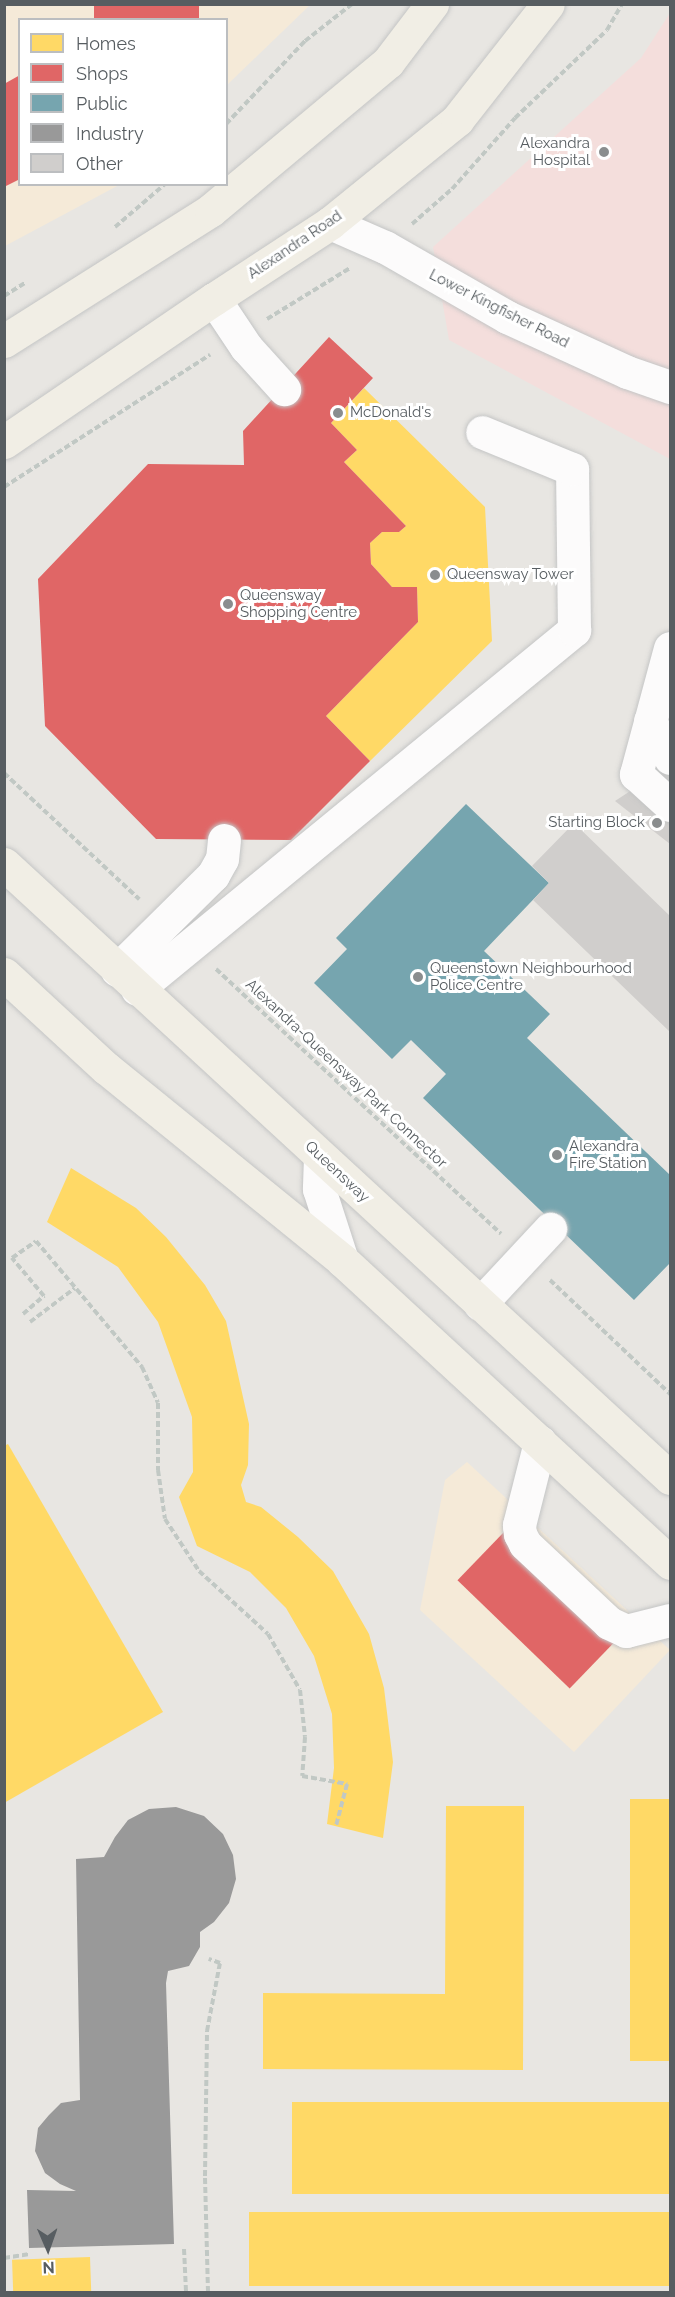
<!DOCTYPE html>
<html>
<head>
<meta charset="utf-8">
<style>
	body { margin:0 }
	#map { position:relative; width:675px; height:2297px; overflow:hidden; background:#e8e6e2; font-family:Raleway,sans-serif }
	div>[style] { position:absolute }
	[style*='--x'] { left:calc(var(--x)*1px); top:calc(var(--y)*1px); width:calc(var(--w)*1px); rotate:calc(var(--a)*1deg) }
	.commercial>* { inset:0; background:#f5ead8 }
	.medical>* { inset:0; background:#f4dedc }
	.homes>* { inset:0; background:#ffd966; transform-origin:0 0 }
	.shops>* { inset:0; background:#e06666; transform-origin:0 0 }
	.public>* { inset:0; background:#76a5af }
	.industry>* { inset:0; background:#999 }
	.building>* { inset:0; background:#d0cecc }
	.path>* { height:4px; margin-top:-2px; transform-origin:0; background:repeating-linear-gradient(90deg,#c1c8c4 0 6px,transparent 0 9px) }
	.roads { filter:drop-shadow(0 0 2px #c4c5c5) drop-shadow(0 0 2px #c4c5c5) }
	.minor>* { height:33px; margin:-16.5px; padding:0 16.5px; transform-origin:16.5px; border-radius:16.5px; background:#fcfbfb }
	.major>* { height:33px; margin:-16.5px; padding:0 16.5px; transform-origin:16.5px; border-radius:16.5px; background:#f1eee5 }
	.dots>* { width:16px; height:16px; translate:-50% -50%; box-sizing:border-box; border:3px solid #fff; border-radius:50% }
	span { translate:-50% -50%; white-space:nowrap; text-align:center; line-height:1.15; -webkit-text-stroke:6px #fff; paint-order:stroke }
	.poi-label { font-size:15px; color:#575d61 }
	.right { translate:-100% -50%; text-align:right }
	.left { translate:0 -50%; text-align:left }
	.street-label { font-size:15px; color:#575d61 }
	.frame { position:absolute; inset:0; border:6px solid #575d61; pointer-events:none }
	.legend { position:absolute; left:18px; top:18px; width:210px; height:168px; box-sizing:border-box; background:#fff; border:2px solid #bcbec0; margin:0; padding:8px 10px; list-style:none; font-size:18px; color:#575d61 }
	.legend li { display:flex; align-items:center; gap:12px; height:30px }
	.legend b { width:30px; border:2px solid #bcbec0 }
	.north { position:absolute; left:18px; top:2219px; width:60px; height:60px; -webkit-text-stroke:4px #fff; paint-order:stroke; rotate:178deg; font-size:16px; font-weight:700; line-height:24px; text-align:center; color:#575d61 }
	.north::after { content:''; display:block; margin:auto; width:21px; height:27px; background:#575d61; clip-path:polygon(50% 0,100% 100%,50% 72%,0 100%) }
</style>
</head>
<body>
<div id="map">
	<div class="commercial">
		<i style="clip-path:polygon(5px 5px,310px 5px,227px 85px,226px 20px,20px 20px,20px 184px,119px 185px,5px 246px)"></i>
		<i style="clip-path:polygon(467px 1462px,670px 1650px,574px 1752px,420px 1610px,445px 1480px)"></i>
	</div>
	<div class="medical">
		<i style="clip-path:polygon(670px 13px,670px 459px,449px 340px,433px 247px,641px 58px)"></i>
	</div>
	<div class="homes">
		<i style="clip-path:polygon(364px 388px,485px 507px,492px 641px,370px 761px,326px 716px,418px 622px,417px 587px,392px 587px,371px 564px,370px 543px,382px 532px,399px 532px,406px 526px,344px 462px,357px 450px,331px 423px)"></i>
		<i style="clip-path:polygon(71px 1168px,136px 1208px,166px 1237px,205px 1285px,226px 1321px,249px 1424px,248px 1465px,241px 1485px,246px 1502px,261px 1507px,298px 1537px,333px 1571px,369px 1634px,384px 1688px,393px 1762px,383px 1838px,327px 1824px,334px 1768px,332px 1714px,314px 1656px,286px 1608px,250px 1572px,197px 1546px,179px 1497px,193px 1472px,192px 1417px,158px 1322px,118px 1267px,47px 1222px)"></i>
		<i style="clip-path:polygon(8px 1444px,163px 1712px,4px 1803px,4px 1446px)"></i>
		<i style="left:630px;top:1799px;width:40px;height:262px"></i>
		<i style="clip-path:polygon(446px 1806px,524px 1806px,523px 2070px,263px 2069px,263px 1993px,445px 1994px)"></i>
		<i style="left:670px;top:2102px;width:92px;height:378px;rotate:90deg"></i>
		<i style="left:670px;top:2212px;width:74px;height:421px;rotate:90deg"></i>
		<i style="left:90px;top:2257px;width:35px;height:78px;rotate:88deg"></i>
	</div>
	<div class="shops">
		<i style="left:94px;top:4px;width:105px;height:16px"></i>
		<i style="clip-path:polygon(20px 75px,20px 179px,4px 187px,4px 84px)"></i>
		<i style="clip-path:polygon(329px 337px,373px 378px,331px 423px,357px 450px,344px 462px,406px 526px,399px 532px,382px 532px,370px 543px,371px 564px,392px 587px,417px 587px,418px 622px,326px 716px,370px 761px,291px 840px,156px 839px,45px 726px,38px 579px,148px 464px,244px 465px,243px 431px)"></i>
		<i style="left:504px;top:1532px;width:156px;height:67px;rotate:44deg"></i>
	</div>
	<div class="public">
		<i style="clip-path:polygon(466px 804px,549px 883px,484px 951px,550px 1014px,527px 1038px,670px 1175px,670px 1263px,634px 1300px,423px 1098px,446px 1074px,411px 1040px,392px 1059px,314px 983px,347px 949px,336px 938px)"></i>
	</div>
	<div class="industry">
		<i style="clip-path:polygon(176px 1807px,204px 1816px,223px 1834px,233px 1855px,236px 1879px,229px 1903px,214px 1922px,200px 1932px,200px 1947px,189px 1966px,168px 1971px,166px 1983px,174px 2244px,29px 2248px,27px 2190px,76px 2191px,60px 2184px,45px 2173px,35px 2151px,38px 2128px,49px 2115px,61px 2103px,80px 2100px,76px 1859px,104px 1857px,115px 1837px,128px 1820px,149px 1809px)"></i>
	</div>
	<div class="building">
		<i style="clip-path:polygon(670px 765px,670px 844px,615px 801px)"></i>
		<i style="clip-path:polygon(574px 823px,670px 916px,670px 1032px,533px 900px,549px 883px,532px 866px)"></i>
	</div>
	<div class="path">
		<i style="--x:226;--y:124;--w:115;--a:-46.4"></i>
		<i style="--x:305;--y:41;--w:60;--a:-38.2"></i>
		<i style="--x:412;--y:224;--w:53;--a:-41.2"></i>
		<i style="--x:452;--y:189;--w:95;--a:-48.4"></i>
		<i style="--x:515;--y:118;--w:127;--a:-43.7"></i>
		<i style="--x:607;--y:30;--w:30;--a:-60"></i>
		<i style="--x:115;--y:227;--w:66;--a:-40.7"></i>
		<i style="--x:4;--y:296;--w:25;--a:-32"></i>
		<i style="--x:267;--y:319;--w:97;--a:-31.6"></i>
		<i style="--x:4;--y:487;--w:245;--a:-32.7"></i>
		<i style="--x:4;--y:773;--w:185;--a:43"></i>
		<i style="--x:216;--y:969;--w:389;--a:42.9"></i>
		<i style="--x:550;--y:1280;--w:166;--a:43.5"></i>
		<i style="--x:23;--y:1314;--w:28;--a:-41"></i>
		<i style="--x:44;--y:1296;--w:50;--a:-130.1"></i>
		<i style="--x:12;--y:1258;--w:29;--a:-35"></i>
		<i style="--x:36;--y:1241;--w:165;--a:49.9"></i>
		<i style="--x:142;--y:1367;--w:39;--a:66"></i>
		<i style="--x:158;--y:1403;--w:67;--a:90"></i>
		<i style="--x:158;--y:1470;--w:49;--a:81.9"></i>
		<i style="--x:165;--y:1519;--w:62;--a:56.8"></i>
		<i style="--x:199;--y:1571;--w:93;--a:42.4"></i>
		<i style="--x:268;--y:1634;--w:64;--a:60.3"></i>
		<i style="--x:300;--y:1690;--w:47;--a:83.9"></i>
		<i style="--x:305;--y:1737;--w:39;--a:94"></i>
		<i style="--x:302;--y:1776;--w:46;--a:10.1"></i>
		<i style="--x:347;--y:1784;--w:43;--a:104.7"></i>
		<i style="--x:30;--y:1322;--w:56;--a:-37.1"></i>
		<i style="--x:184;--y:2249;--w:43;--a:87.3"></i>
		<i style="--x:4;--y:2258;--w:26;--a:-9"></i>
		<i style="--x:208;--y:2292;--w:116;--a:-91.5"></i>
		<i style="--x:205;--y:2176;--w:145;--a:-89.2"></i>
		<i style="--x:207;--y:2031;--w:69;--a:-79.2"></i>
		<i style="--x:220;--y:1963;--w:12;--a:-160"></i>
	</div>
	<div class="roads">
		<div class="minor">
			<i style="--x:330;--y:223;--w:60;--a:23.6"></i>
			<i style="--x:385;--y:247;--w:141;--a:29.8"></i>
			<i style="--x:507;--y:317;--w:132;--a:24.6"></i>
			<i style="--x:627;--y:372;--w:46;--a:19.2"></i>
			<i style="--x:214;--y:299;--w:58;--a:56.3"></i>
			<i style="--x:246;--y:347;--w:57;--a:47.9"></i>
			<i style="--x:670;--y:648;--w:131;--a:105.1"></i>
			<i style="--x:636;--y:774;--w:46;--a:42.4"></i>
			<i style="--x:650;--y:721;--w:42;--a:61.6"></i>
			<i style="--x:117;--y:970;--w:135;--a:-44.7"></i>
			<i style="--x:213;--y:875;--w:18;--a:-61"></i>
			<i style="--x:222;--y:859;--w:19;--a:-84"></i>
			<i style="--x:137;--y:989;--w:566;--a:-39.4"></i>
			<i style="--x:574;--y:630;--w:161;--a:-90.7"></i>
			<i style="--x:572;--y:469;--w:97;--a:-157.7"></i>
			<i style="--x:320;--y:1157;--w:32;--a:92"></i>
			<i style="--x:319;--y:1189;--w:75;--a:72.1"></i>
			<i style="--x:480;--y:1304;--w:103;--a:-47"></i>
			<i style="--x:540;--y:1442;--w:86;--a:104.2"></i>
			<i style="--x:519;--y:1525;--w:9;--a:84"></i>
			<i style="--x:520;--y:1534;--w:11;--a:63"></i>
			<i style="--x:525;--y:1544;--w:115;--a:43.2"></i>
			<i style="--x:609;--y:1623;--w:19;--a:25"></i>
			<i style="--x:626;--y:1631;--w:45;--a:-14"></i>
		</div>
		<div class="major">
			<i style="--x:4;--y:341;--w:245;--a:-32.3"></i>
			<i style="--x:211;--y:210;--w:231;--a:-39.9"></i>
			<i style="--x:388;--y:62;--w:73;--a:-52.8"></i>
			<i style="--x:4;--y:442;--w:254;--a:-34.3"></i>
			<i style="--x:214;--y:299;--w:139;--a:-33.2"></i>
			<i style="--x:330;--y:223;--w:164;--a:-39"></i>
			<i style="--x:457;--y:120;--w:147;--a:-51.9"></i>
			<i style="--x:4;--y:864;--w:906;--a:42.67"></i>
			<i style="--x:4;--y:974;--w:139;--a:42.7"></i>
			<i style="--x:106;--y:1068;--w:304;--a:39.1"></i>
			<i style="--x:342;--y:1260;--w:447;--a:42.7"></i>
		</div>
	</div>
	<div class="dots">
		<i style="left:604px;top:152px;background:#8a8d8e"></i>
		<i style="left:338px;top:413px;background:#8a8d8e"></i>
		<i style="left:435px;top:575px;background:#8a8d8e"></i>
		<i style="left:228px;top:604px;background:#8a8d8e"></i>
		<i style="left:657px;top:823px;background:#8a8d8e"></i>
		<i style="left:418px;top:977px;background:#8a8d8e"></i>
		<i style="left:557px;top:1155px;background:#8a8d8e"></i>
	</div>
	<div class="poi-label">
		<span class="right" style="left:590px;top:152px">Alexandra<br>Hospital</span>
		<span class="left" style="left:350px;top:413px">McDonald's</span>
		<span class="left" style="left:447px;top:575px">Queensway Tower</span>
		<span class="left" style="left:240px;top:604px">Queensway<br>Shopping Centre</span>
		<span class="right" style="left:645px;top:823px">Starting Block</span>
		<span class="left" style="left:430px;top:977px">Queenstown Neighbourhood<br>Police Centre</span>
		<span class="left" style="left:569px;top:1155px">Alexandra<br>Fire Station</span>
	</div>
	<div class="street-label">
		<span style="left:295px;top:245px;rotate:-34deg">Alexandra Road</span>
		<span style="left:499px;top:309px;rotate:27deg">Lower Kingfisher Road</span>
		<span style="left:346px;top:1074px;rotate:43deg">Alexandra-Queensway Park Connector</span>
		<span style="left:337px;top:1172px;rotate:43deg">Queensway</span>
	</div>
	<div class="frame"></div>
	<ul class="legend">
	<li><b style="height:16px;background:#ffd966"></b>Homes</li>
	<li><b style="height:16px;background:#e06666"></b>Shops</li>
	<li><b style="height:16px;background:#76a5af"></b>Public</li>
	<li><b style="height:16px;background:#999"></b>Industry</li>
	<li><b style="height:16px;background:#d0cecc"></b>Other</li>
	</ul>
	<div class="north">N</div>
</div>
</body>
</html>
